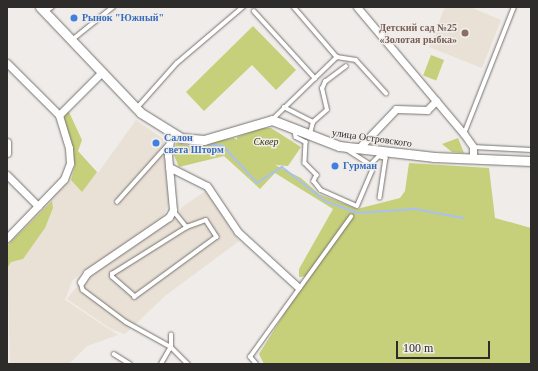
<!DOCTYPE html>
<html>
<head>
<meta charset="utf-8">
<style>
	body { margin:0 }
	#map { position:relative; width:538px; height:371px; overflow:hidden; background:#f0ece9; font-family:Georgia,serif }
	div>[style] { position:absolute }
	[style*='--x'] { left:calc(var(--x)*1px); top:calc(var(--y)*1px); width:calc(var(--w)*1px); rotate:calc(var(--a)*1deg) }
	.built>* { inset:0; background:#e9e0d6 }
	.green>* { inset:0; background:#c6cf79; transform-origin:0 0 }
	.stream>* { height:2px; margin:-1px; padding:0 1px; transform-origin:1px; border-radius:1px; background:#a9c1f2 }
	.roads { filter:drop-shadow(0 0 1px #75726f) drop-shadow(0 0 1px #75726f) }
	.service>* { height:3.5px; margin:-1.75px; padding:0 1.75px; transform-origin:1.75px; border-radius:1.75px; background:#fff }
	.minor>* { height:7px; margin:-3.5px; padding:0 3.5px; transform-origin:3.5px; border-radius:3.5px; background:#fff }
	.tertiary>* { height:9px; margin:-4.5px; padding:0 4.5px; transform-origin:4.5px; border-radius:4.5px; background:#fff }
	.dots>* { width:11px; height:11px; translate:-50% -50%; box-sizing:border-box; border:2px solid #f0ece9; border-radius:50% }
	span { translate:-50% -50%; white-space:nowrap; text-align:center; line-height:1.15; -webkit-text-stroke:3px #f0ece9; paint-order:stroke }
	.shop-label { font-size:10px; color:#366cbe; font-weight:700 }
	.left { translate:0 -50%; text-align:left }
	.education-label { font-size:10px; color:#785e54; font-weight:700 }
	.right { translate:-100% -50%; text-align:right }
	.street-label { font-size:10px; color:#2d2c2a }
	.park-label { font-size:10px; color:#303307; font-style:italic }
	.frame { position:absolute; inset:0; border:8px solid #2d2c2a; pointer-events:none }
	.scale { position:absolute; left:396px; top:341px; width:94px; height:18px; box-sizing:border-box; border:2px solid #2d2c2a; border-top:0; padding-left:5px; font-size:12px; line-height:14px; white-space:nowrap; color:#2d2c2a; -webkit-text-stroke:3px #f0ece9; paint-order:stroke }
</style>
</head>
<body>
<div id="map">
	<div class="built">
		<i style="clip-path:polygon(445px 7px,470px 7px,501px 20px,482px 68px,429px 47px)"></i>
		<i style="clip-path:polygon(136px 120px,163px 139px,170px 199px,162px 221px,82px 272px,72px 281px,65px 300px,118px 335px,87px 346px,69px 364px,10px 364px,7px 242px,68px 181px,72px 150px,98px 173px)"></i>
		<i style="clip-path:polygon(207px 190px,239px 241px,165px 296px,125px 334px,111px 329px,67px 299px,87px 274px,178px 215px,182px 207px)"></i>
	</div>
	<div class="green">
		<i style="clip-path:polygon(253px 26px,296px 70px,276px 90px,252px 65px,204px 111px,186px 92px)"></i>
		<i style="left:431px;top:55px;width:14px;height:22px;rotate:21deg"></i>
		<i style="clip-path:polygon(68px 110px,82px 140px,78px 151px,97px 172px,82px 192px,71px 180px,75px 166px,63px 120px)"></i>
		<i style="clip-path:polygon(261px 128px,271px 128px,301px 147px,288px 166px,275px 165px,253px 154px,301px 178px,319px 194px,357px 209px,400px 198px,405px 191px,409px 163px,489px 168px,495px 218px,531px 228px,531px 364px,264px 364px,259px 354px,308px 276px,299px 277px,299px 269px,333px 209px,275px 173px,260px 189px,224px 156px,179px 167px,174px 155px,176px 143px,190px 146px,234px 138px,237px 140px,237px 137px)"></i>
		<i style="clip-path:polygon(458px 138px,464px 153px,452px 152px,442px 144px)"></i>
		<i style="clip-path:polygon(52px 201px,53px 208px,45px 228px,23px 259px,11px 262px,7px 268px,7px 246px)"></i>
	</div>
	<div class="stream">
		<i style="--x:174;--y:140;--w:49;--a:7"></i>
		<i style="--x:223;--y:146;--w:50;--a:47.4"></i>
		<i style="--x:257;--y:183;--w:30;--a:-33"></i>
		<i style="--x:282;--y:167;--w:55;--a:38.3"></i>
		<i style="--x:325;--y:201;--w:35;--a:20"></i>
		<i style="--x:358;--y:213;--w:57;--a:-4"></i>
		<i style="--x:415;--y:209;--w:49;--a:10.6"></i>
	</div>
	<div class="roads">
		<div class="service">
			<i style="--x:294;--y:7;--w:66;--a:49.3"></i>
			<i style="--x:254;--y:11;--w:91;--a:47.7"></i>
			<i style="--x:45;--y:12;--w:9;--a:-36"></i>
			<i style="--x:72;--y:40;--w:53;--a:-38.8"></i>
			<i style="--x:284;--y:107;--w:33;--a:27"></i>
			<i style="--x:137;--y:108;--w:60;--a:-48.4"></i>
			<i style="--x:177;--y:63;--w:87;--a:-40.3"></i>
			<i style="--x:273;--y:119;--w:89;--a:-44.1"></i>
			<i style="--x:337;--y:57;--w:19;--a:9"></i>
			<i style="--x:356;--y:60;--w:45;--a:47.7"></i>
			<i style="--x:295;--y:131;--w:6;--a:81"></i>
			<i style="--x:296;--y:137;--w:11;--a:27"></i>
			<i style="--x:306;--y:142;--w:21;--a:93"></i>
			<i style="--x:305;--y:163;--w:17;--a:45"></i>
			<i style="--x:317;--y:175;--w:7;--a:117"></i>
			<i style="--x:314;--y:181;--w:11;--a:52"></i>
			<i style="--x:321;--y:190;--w:39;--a:24"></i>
			<i style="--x:357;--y:206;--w:38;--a:-67"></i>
			<i style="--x:372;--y:171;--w:6;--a:-108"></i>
			<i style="--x:370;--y:165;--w:27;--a:-147"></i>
			<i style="--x:310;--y:134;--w:12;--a:-76"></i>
			<i style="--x:313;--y:122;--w:18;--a:-41"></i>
			<i style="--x:327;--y:110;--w:22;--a:-103"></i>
			<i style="--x:322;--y:89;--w:8;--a:-67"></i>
			<i style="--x:325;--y:82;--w:26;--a:-37"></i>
			<i style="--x:464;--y:134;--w:136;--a:-68.5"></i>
			<i style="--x:473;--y:147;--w:58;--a:3"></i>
			<i style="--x:370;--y:165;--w:13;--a:-45"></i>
			<i style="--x:379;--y:156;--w:7;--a:16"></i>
			<i style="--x:386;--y:158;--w:40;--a:98.5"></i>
			<i style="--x:117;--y:202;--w:76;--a:-48.2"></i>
			<i style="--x:173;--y:210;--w:22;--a:51"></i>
			<i style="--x:187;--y:227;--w:20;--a:-20"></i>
			<i style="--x:206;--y:220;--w:20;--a:57"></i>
			<i style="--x:217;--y:237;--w:102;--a:143.8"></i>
			<i style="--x:135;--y:297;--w:30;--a:-139"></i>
			<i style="--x:112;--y:277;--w:3;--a:-90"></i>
			<i style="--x:112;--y:274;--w:89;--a:-32.1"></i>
			<i style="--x:81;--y:282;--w:8;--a:76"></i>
			<i style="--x:83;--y:290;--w:54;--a:36.7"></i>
			<i style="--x:126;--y:322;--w:51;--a:29.1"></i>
			<i style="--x:171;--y:347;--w:24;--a:45"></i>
			<i style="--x:114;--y:354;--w:19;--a:32"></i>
			<i style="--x:161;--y:364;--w:20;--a:-60"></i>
			<i style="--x:171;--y:347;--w:12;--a:-90"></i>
			<i style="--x:256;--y:364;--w:9;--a:-131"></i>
			<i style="--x:250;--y:357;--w:173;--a:-54.2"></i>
		</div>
		<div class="minor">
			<i style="--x:357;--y:7;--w:166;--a:49.9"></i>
			<i style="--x:464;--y:134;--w:16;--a:55"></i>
			<i style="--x:473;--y:147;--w:11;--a:90"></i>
			<i style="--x:7;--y:63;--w:74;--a:45"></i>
			<i style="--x:7;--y:142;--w:11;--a:90"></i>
			<i style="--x:358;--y:149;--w:55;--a:-46.5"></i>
			<i style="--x:396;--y:109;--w:31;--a:2"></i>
			<i style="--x:427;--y:110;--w:13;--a:-45"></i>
			<i style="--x:169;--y:167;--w:42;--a:26.6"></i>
			<i style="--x:207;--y:186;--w:55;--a:56"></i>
			<i style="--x:238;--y:232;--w:81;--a:42.5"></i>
			<i style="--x:7;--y:175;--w:44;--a:45"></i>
			<i style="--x:7;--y:238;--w:82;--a:-46"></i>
			<i style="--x:64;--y:179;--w:17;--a:-69"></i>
			<i style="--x:70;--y:163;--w:15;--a:-94"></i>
			<i style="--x:69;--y:148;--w:34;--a:-107"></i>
			<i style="--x:59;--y:115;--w:59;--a:-45"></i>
			<i style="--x:81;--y:282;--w:11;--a:-56"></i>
			<i style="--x:87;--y:273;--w:99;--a:-34.3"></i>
			<i style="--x:169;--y:217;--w:8;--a:-60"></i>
			<i style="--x:173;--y:210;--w:55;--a:-95.2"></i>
			<i style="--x:168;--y:155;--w:21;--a:-82"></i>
		</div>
		<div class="tertiary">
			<i style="--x:40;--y:7;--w:146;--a:46.4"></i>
			<i style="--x:141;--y:113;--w:47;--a:32"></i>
			<i style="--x:181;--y:138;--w:23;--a:5"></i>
			<i style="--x:204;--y:140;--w:71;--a:-16.4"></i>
			<i style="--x:272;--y:120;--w:72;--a:21.2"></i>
			<i style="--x:339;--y:146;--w:96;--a:6.6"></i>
			<i style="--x:434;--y:157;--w:97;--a:2.4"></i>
		</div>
	</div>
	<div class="dots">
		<i style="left:74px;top:18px;background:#3f7fe0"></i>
		<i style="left:465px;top:33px;background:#8d6e63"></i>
		<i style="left:156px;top:143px;background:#3f7fe0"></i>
		<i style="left:335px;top:166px;background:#3f7fe0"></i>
	</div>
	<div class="shop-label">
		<span class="left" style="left:82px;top:18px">Рынок "Южный"</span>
		<span class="left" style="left:164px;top:143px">Салон<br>света Шторм</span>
		<span class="left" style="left:343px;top:166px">Гурман</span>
	</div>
	<div class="education-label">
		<span class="right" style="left:457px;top:33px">Детский сад №25<br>«Золотая рыбка»</span>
	</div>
	<div class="street-label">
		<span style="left:372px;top:138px;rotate:8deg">улица Островского</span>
	</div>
	<div class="park-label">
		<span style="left:266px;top:142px">Сквер</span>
	</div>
	<div class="frame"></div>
	<div class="scale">100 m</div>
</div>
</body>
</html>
